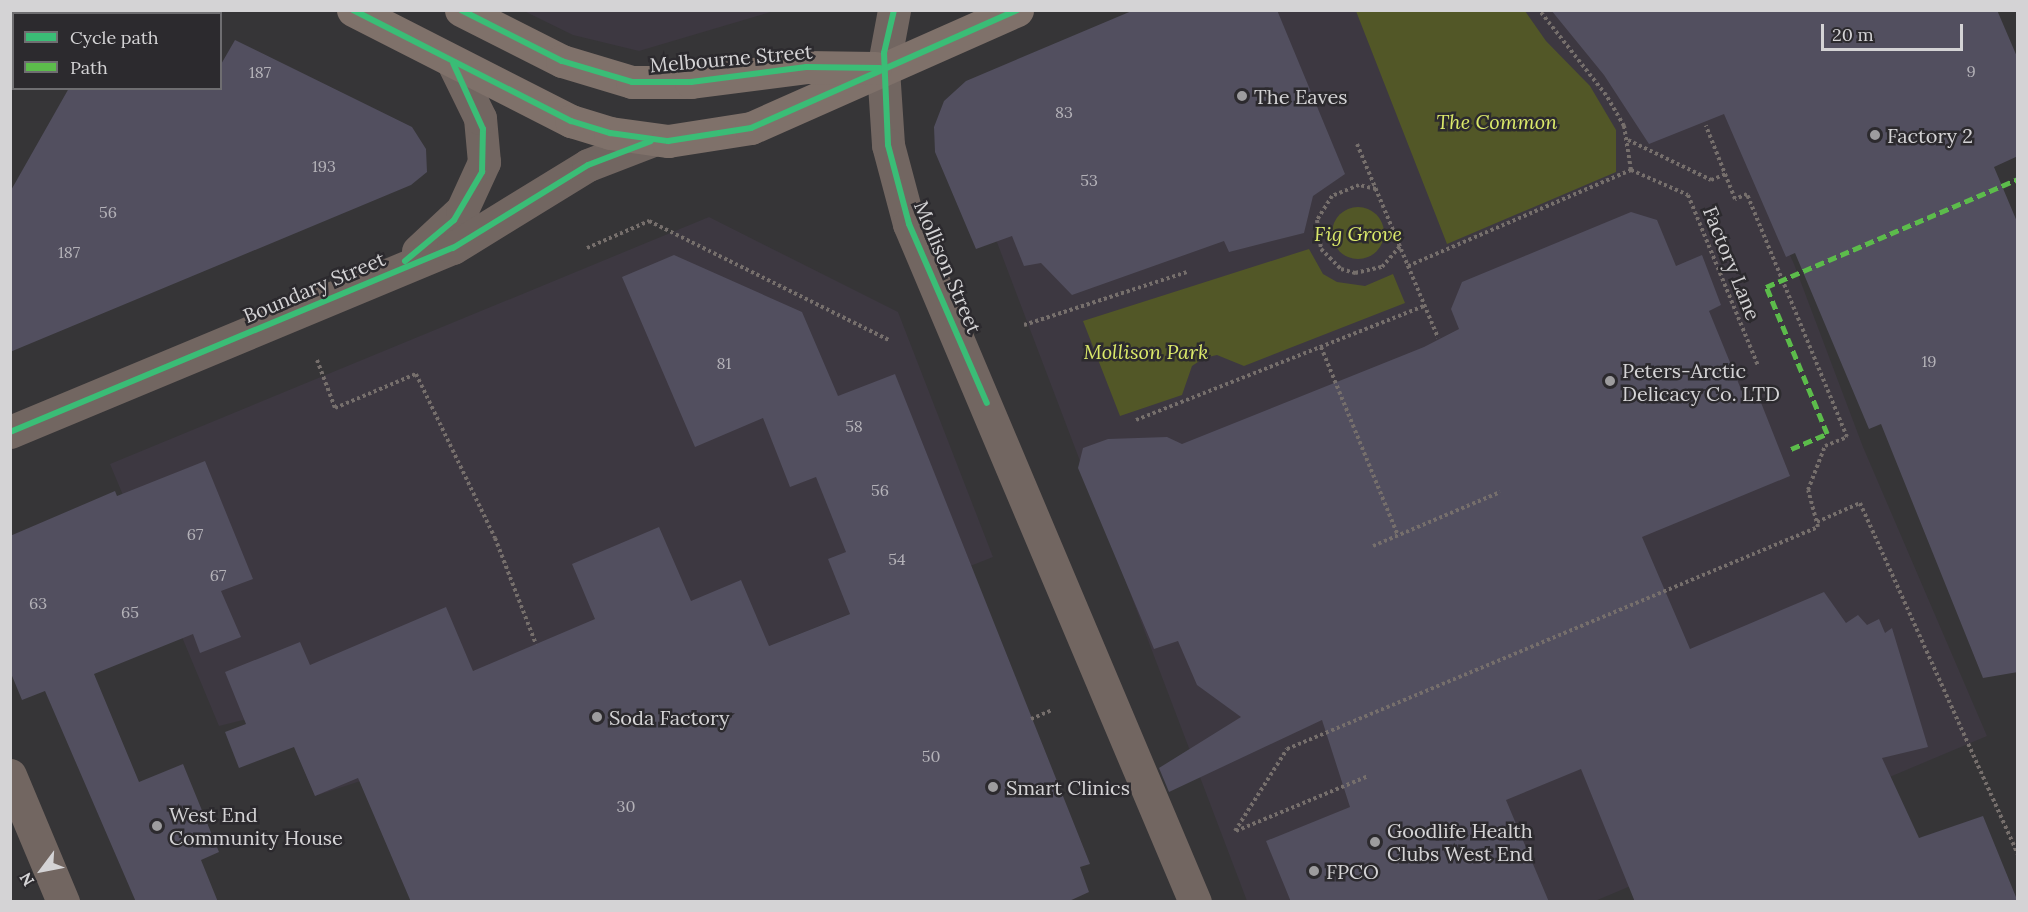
<!DOCTYPE html>
<html>
<head>
<meta charset="utf-8">
<style>
	body { margin:0 }
	#map { position:relative; width:2028px; height:912px; overflow:hidden; background:#363537; font-family:Lora,serif }
	div>[style] { position:absolute }
	[style*='--x'] { left:calc(var(--x)*1px); top:calc(var(--y)*1px); width:calc(var(--w)*1px); rotate:calc(var(--a)*1deg) }
	.built>* { inset:0; background:#3d3841 }
	.green>* { inset:0; background:#525727 }
	.round { border-radius:50% }
	.building>* { inset:0; background:#524f5f }
	.path>* { height:4px; margin-top:-2px; transform-origin:0; background:repeating-linear-gradient(90deg,#766f6c 0 3px,transparent 0 6px) }
	.minor>* { height:33px; margin:-16.5px; padding:0 16.5px; transform-origin:16.5px; border-radius:16.5px; background:#726661 }
	.tertiary>* { height:33px; margin:-16.5px; padding:0 16.5px; transform-origin:16.5px; border-radius:16.5px; background:#726661 }
	.secondary>* { height:33px; margin:-16.5px; padding:0 16.5px; transform-origin:16.5px; border-radius:16.5px; background:#7f716a }
	.quiet>* { height:4.5px; margin-top:-2.25px; transform-origin:0; background:repeating-linear-gradient(90deg,#5cbc4b 0 9px,transparent 0 13.5px) }
	.cycleway>* { height:6px; margin:-3px; padding:0 3px; transform-origin:3px; border-radius:3px; background:#3abd76 }
	.dots>* { width:16px; height:16px; translate:-50% -50%; box-sizing:border-box; border:3px solid #2c2a2e; border-radius:50% }
	span { translate:-50% -50%; white-space:nowrap; text-align:center; line-height:1.15; -webkit-text-stroke:5px #2c2a2e; paint-order:stroke }
	.number-label { font-size:16px; color:#b4b2b8 }
	.number-label span { -webkit-text-stroke-width:0 }
	.street-label { font-size:20px; color:#d4d3d5 }
	.poi-label { font-size:20px; color:#d4d3d5 }
	.left { translate:0 -50%; text-align:left }
	.park-label { font-size:20px; color:#dbe96a; font-style:italic }
	.frame { position:absolute; inset:0; border:12px solid #d4d3d5; pointer-events:none }
	.legend { position:absolute; left:12px; top:12px; width:210px; height:78px; box-sizing:border-box; background:#2c2a2e; border:2px solid #6f6e71; margin:0; padding:8px 10px; list-style:none; font-size:18px; color:#d4d3d5 }
	.legend li { display:flex; align-items:center; gap:12px; height:30px }
	.legend b { width:30px; border:2px solid #6f6e71 }
	.north { position:absolute; left:12px; top:840px; width:60px; height:60px; -webkit-text-stroke:4px #2c2a2e; paint-order:stroke; rotate:238deg; font-size:16px; font-weight:700; line-height:24px; text-align:center; color:#d4d3d5 }
	.north::after { content:''; display:block; margin:auto; width:21px; height:27px; background:#d4d3d5; clip-path:polygon(50% 0,100% 100%,50% 72%,0 100%) }
	.scale { position:absolute; left:1821px; top:24px; width:142px; height:27px; box-sizing:border-box; border:3px solid #d4d3d5; border-top:0; padding-left:8px; font-size:18px; line-height:21px; white-space:nowrap; color:#d4d3d5; -webkit-text-stroke:4px #2c2a2e; paint-order:stroke }
</style>
</head>
<body>
<div id="map">
	<div class="built">
		<i style="clip-path:polygon(524px 11px,774px 11px,639px 51px,573px 35px)"></i>
		<i style="clip-path:polygon(1192px 11px,1680px 11px,1794px 264px,1863px 447px,1987px 736px,1595px 901px,1247px 901px,976px 187px)"></i>
		<i style="clip-path:polygon(709px 217px,898px 312px,993px 557px,769px 646px,315px 796px,279px 711px,219px 726px,110px 464px)"></i>
	</div>
	<div class="green">
		<i style="clip-path:polygon(1356px 11px,1525px 11px,1546px 41px,1590px 86px,1616px 130px,1616px 172px,1447px 244px)"></i>
		<i class="round" style="left:1332px;top:207px;width:52px;height:52px"></i>
		<i style="clip-path:polygon(1309px 249px,1323px 274px,1337px 282px,1365px 286px,1393px 274px,1405px 303px,1244px 366px,1217px 355px,1204px 358px,1192px 366px,1182px 395px,1120px 416px,1083px 321px)"></i>
	</div>
	<div class="building">
		<i style="clip-path:polygon(1134px 10px,1277px 10px,1345px 174px,1313px 196px,1304px 233px,1229px 252px,1224px 241px,1072px 295px,1041px 263px,1024px 266px,1012px 236px,976px 249px,935px 152px,934px 127px,944px 101px,966px 81px)"></i>
		<i style="clip-path:polygon(1551px 10px,1997px 10px,2018px 59px,2018px 156px,1994px 167px,2018px 224px,2018px 672px,1983px 678px,1881px 424px,1869px 429px,1795px 253px,1786px 257px,1724px 114px,1649px 144px,1604px 75px)"></i>
		<i style="clip-path:polygon(235px 40px,412px 127px,426px 149px,427px 172px,411px 185px,10px 352px,10px 192px,69px 88px,220px 88px,220px 66px)"></i>
		<i style="clip-path:polygon(1631px 212px,1657px 220px,1676px 266px,1702px 255px,1721px 305px,1709px 311px,1745px 399px,1758px 395px,1790px 476px,1642px 537px,1690px 649px,1824px 592px,1846px 623px,1858px 615px,1867px 625px,1879px 619px,1885px 633px,1892px 628px,1928px 747px,1882px 758px,1919px 838px,1983px 816px,2018px 902px,1635px 902px,1581px 769px,1506px 800px,1549px 902px,1291px 902px,1266px 841px,1350px 807px,1322px 720px,1169px 792px,1159px 768px,1241px 717px,1197px 685px,1178px 641px,1154px 649px,1078px 468px,1083px 448px,1108px 439px,1167px 437px,1182px 444px,1424px 347px,1459px 329px,1451px 309px,1462px 282px)"></i>
		<i style="clip-path:polygon(674px 255px,802px 312px,838px 396px,895px 374px,1090px 864px,1080px 867px,1089px 892px,1067px 902px,411px 902px,358px 778px,315px 796px,294px 747px,239px 768px,225px 732px,246px 724px,225px 672px,300px 642px,310px 665px,446px 607px,473px 671px,595px 619px,572px 564px,659px 527px,691px 601px,741px 580px,769px 646px,850px 614px,828px 559px,846px 552px,816px 477px,790px 487px,763px 418px,695px 447px,622px 277px)"></i>
		<i style="clip-path:polygon(205px 461px,253px 579px,221px 591px,241px 637px,200px 653px,193px 634px,94px 674px,139px 782px,183px 764px,219px 852px,201px 860px,218px 902px,136px 902px,45px 691px,22px 700px,10px 671px,10px 536px,115px 491px,117px 496px)"></i>
	</div>
	<div class="path">
		<i style="--x:1628;--y:140;--w:92;--a:25.7"></i>
		<i style="--x:1711;--y:180;--w:16;--a:-22"></i>
		<i style="--x:1357;--y:144;--w:210;--a:67.3"></i>
		<i style="--x:1631;--y:170;--w:62;--a:23.7"></i>
		<i style="--x:1688;--y:195;--w:185;--a:67.7"></i>
		<i style="--x:1376;--y:189;--w:17;--a:-167"></i>
		<i style="--x:1359;--y:185;--w:29;--a:158"></i>
		<i style="--x:1332;--y:196;--w:28;--a:122"></i>
		<i style="--x:1317;--y:220;--w:29;--a:82"></i>
		<i style="--x:1321;--y:249;--w:28;--a:45"></i>
		<i style="--x:1341;--y:269;--w:15;--a:16"></i>
		<i style="--x:1355;--y:273;--w:28;--a:-13"></i>
		<i style="--x:1382;--y:267;--w:28;--a:-49"></i>
		<i style="--x:587;--y:248;--w:68;--a:-23.5"></i>
		<i style="--x:649;--y:221;--w:268;--a:26.4"></i>
		<i style="--x:1408;--y:266;--w:243;--a:-23.3"></i>
		<i style="--x:1631;--y:170;--w:45;--a:-99"></i>
		<i style="--x:1624;--y:126;--w:36;--a:-120"></i>
		<i style="--x:1606;--y:95;--w:108;--a:-128.2"></i>
		<i style="--x:1024;--y:325;--w:171;--a:-18"></i>
		<i style="--x:1321;--y:347;--w:204;--a:67.8"></i>
		<i style="--x:317;--y:360;--w:51;--a:69.4"></i>
		<i style="--x:335;--y:408;--w:88;--a:-22.8"></i>
		<i style="--x:416;--y:374;--w:182;--a:64.3"></i>
		<i style="--x:495;--y:538;--w:114;--a:68.9"></i>
		<i style="--x:1136;--y:420;--w:310;--a:-21.6"></i>
		<i style="--x:1817;--y:522;--w:47;--a:-23.8"></i>
		<i style="--x:1860;--y:503;--w:385;--a:65.8"></i>
		<i style="--x:1373;--y:546;--w:138;--a:-23"></i>
		<i style="--x:1031;--y:719;--w:23;--a:-23"></i>
		<i style="--x:1235;--y:831;--w:97;--a:-57.6"></i>
		<i style="--x:1287;--y:749;--w:576;--a:-22.69"></i>
		<i style="--x:1818;--y:527;--w:38;--a:-105"></i>
		<i style="--x:1808;--y:490;--w:47;--a:-68.9"></i>
		<i style="--x:1825;--y:446;--w:24;--a:-22"></i>
		<i style="--x:1847;--y:437;--w:263;--a:-112.4"></i>
		<i style="--x:1747;--y:194;--w:13;--a:157"></i>
		<i style="--x:1735;--y:199;--w:79;--a:-111.7"></i>
		<i style="--x:1236;--y:831;--w:143;--a:-22.6"></i>
	</div>
	<div class="minor">
		<i style="--x:883;--y:69;--w:60;--a:-79.4"></i>
		<i style="--x:10;--y:775;--w:138;--a:67.3"></i>
	</div>
	<div class="tertiary">
		<i style="--x:883;--y:69;--w:76;--a:86.2"></i>
		<i style="--x:888;--y:145;--w:82;--a:75.1"></i>
		<i style="--x:909;--y:224;--w:736;--a:67.13"></i>
		<i style="--x:418;--y:251;--w:60;--a:-43"></i>
		<i style="--x:462;--y:210;--w:53;--a:-65.4"></i>
		<i style="--x:484;--y:162;--w:44;--a:-95.2"></i>
		<i style="--x:480;--y:118;--w:61;--a:-116.1"></i>
		<i style="--x:10;--y:432;--w:480;--a:-22.6"></i>
		<i style="--x:453;--y:248;--w:158;--a:-31.6"></i>
		<i style="--x:588;--y:165;--w:70;--a:-21"></i>
	</div>
	<div class="secondary">
		<i style="--x:353;--y:10;--w:245;--a:27"></i>
		<i style="--x:571;--y:121;--w:41;--a:17.1"></i>
		<i style="--x:610;--y:133;--w:59;--a:7.9"></i>
		<i style="--x:668;--y:141;--w:84;--a:-8.9"></i>
		<i style="--x:751;--y:128;--w:291;--a:-23.9"></i>
		<i style="--x:461;--y:10;--w:113;--a:26.8"></i>
		<i style="--x:562;--y:61;--w:73;--a:16.7"></i>
		<i style="--x:632;--y:82;--w:59;--a:0"></i>
		<i style="--x:691;--y:82;--w:116;--a:-7.4"></i>
		<i style="--x:806;--y:67;--w:69;--a:0.8"></i>
	</div>
	<div class="quiet">
		<i style="--x:1791;--y:449;--w:39;--a:-23"></i>
		<i style="--x:1827;--y:434;--w:159;--a:-112.5"></i>
		<i style="--x:1766;--y:287;--w:274;--a:-23.2"></i>
	</div>
	<div class="cycleway">
		<i style="--x:353;--y:10;--w:245;--a:27"></i>
		<i style="--x:571;--y:121;--w:41;--a:17.1"></i>
		<i style="--x:610;--y:133;--w:59;--a:7.9"></i>
		<i style="--x:668;--y:141;--w:84;--a:-8.9"></i>
		<i style="--x:751;--y:128;--w:291;--a:-23.9"></i>
		<i style="--x:461;--y:10;--w:113;--a:26.8"></i>
		<i style="--x:562;--y:61;--w:73;--a:16.7"></i>
		<i style="--x:632;--y:82;--w:59;--a:0"></i>
		<i style="--x:691;--y:82;--w:116;--a:-7.4"></i>
		<i style="--x:806;--y:67;--w:74;--a:0.8"></i>
		<i style="--x:894;--y:10;--w:44;--a:103.1"></i>
		<i style="--x:884;--y:53;--w:92;--a:87.5"></i>
		<i style="--x:888;--y:145;--w:82;--a:75.1"></i>
		<i style="--x:909;--y:224;--w:195;--a:66.5"></i>
		<i style="--x:405;--y:261;--w:64;--a:-39.9"></i>
		<i style="--x:454;--y:220;--w:56;--a:-59.7"></i>
		<i style="--x:482;--y:172;--w:43;--a:-88.7"></i>
		<i style="--x:483;--y:129;--w:72;--a:-114.4"></i>
		<i style="--x:10;--y:432;--w:480;--a:-22.6"></i>
		<i style="--x:453;--y:248;--w:158;--a:-31.6"></i>
		<i style="--x:588;--y:165;--w:67;--a:-20.9"></i>
	</div>
	<div class="dots">
		<i style="left:1242px;top:96px;background:#9d9c9e"></i>
		<i style="left:1875px;top:135px;background:#9d9c9e"></i>
		<i style="left:1610px;top:381px;background:#9d9c9e"></i>
		<i style="left:597px;top:717px;background:#9d9c9e"></i>
		<i style="left:993px;top:787px;background:#9d9c9e"></i>
		<i style="left:157px;top:826px;background:#9d9c9e"></i>
		<i style="left:1375px;top:842px;background:#9d9c9e"></i>
		<i style="left:1314px;top:871px;background:#9d9c9e"></i>
	</div>
	<div class="number-label">
		<span style="left:1971px;top:71px">9</span>
		<span style="left:260px;top:72px">187</span>
		<span style="left:1064px;top:112px">83</span>
		<span style="left:324px;top:166px">193</span>
		<span style="left:1089px;top:180px">53</span>
		<span style="left:108px;top:212px">56</span>
		<span style="left:69px;top:252px">187</span>
		<span style="left:1929px;top:361px">19</span>
		<span style="left:724px;top:363px">81</span>
		<span style="left:854px;top:426px">58</span>
		<span style="left:880px;top:490px">56</span>
		<span style="left:195px;top:534px">67</span>
		<span style="left:897px;top:559px">54</span>
		<span style="left:218px;top:575px">67</span>
		<span style="left:38px;top:603px">63</span>
		<span style="left:130px;top:612px">65</span>
		<span style="left:931px;top:756px">50</span>
		<span style="left:626px;top:806px">30</span>
	</div>
	<div class="street-label">
		<span style="left:731px;top:58px;rotate:-5deg">Melbourne Street</span>
		<span style="left:1732px;top:263px;rotate:68deg">Factory Lane</span>
		<span style="left:948px;top:267px;rotate:67deg">Mollison Street</span>
		<span style="left:314px;top:287px;rotate:-23deg">Boundary Street</span>
	</div>
	<div class="poi-label">
		<span class="left" style="left:1254px;top:96px">The Eaves</span>
		<span class="left" style="left:1887px;top:135px">Factory 2</span>
		<span class="left" style="left:1622px;top:382px">Peters-Arctic<br>Delicacy Co. LTD</span>
		<span class="left" style="left:609px;top:717px">Soda Factory</span>
		<span class="left" style="left:1006px;top:787px">Smart Clinics</span>
		<span class="left" style="left:169px;top:826px">West End<br>Community House</span>
		<span class="left" style="left:1387px;top:842px">Goodlife Health<br>Clubs West End</span>
		<span class="left" style="left:1326px;top:871px">FPCO</span>
	</div>
	<div class="park-label">
		<span style="left:1497px;top:121px">The Common</span>
		<span style="left:1358px;top:233px">Fig Grove</span>
		<span style="left:1146px;top:351px">Mollison Park</span>
	</div>
	<div class="frame"></div>
	<ul class="legend">
	<li><b style="height:8px;background:#3abd76"></b>Cycle path</li>
	<li><b style="height:8px;background:#5cbc4b"></b>Path</li>
	</ul>
	<div class="north">N</div>
	<div class="scale">20 m</div>
</div>
</body>
</html>
